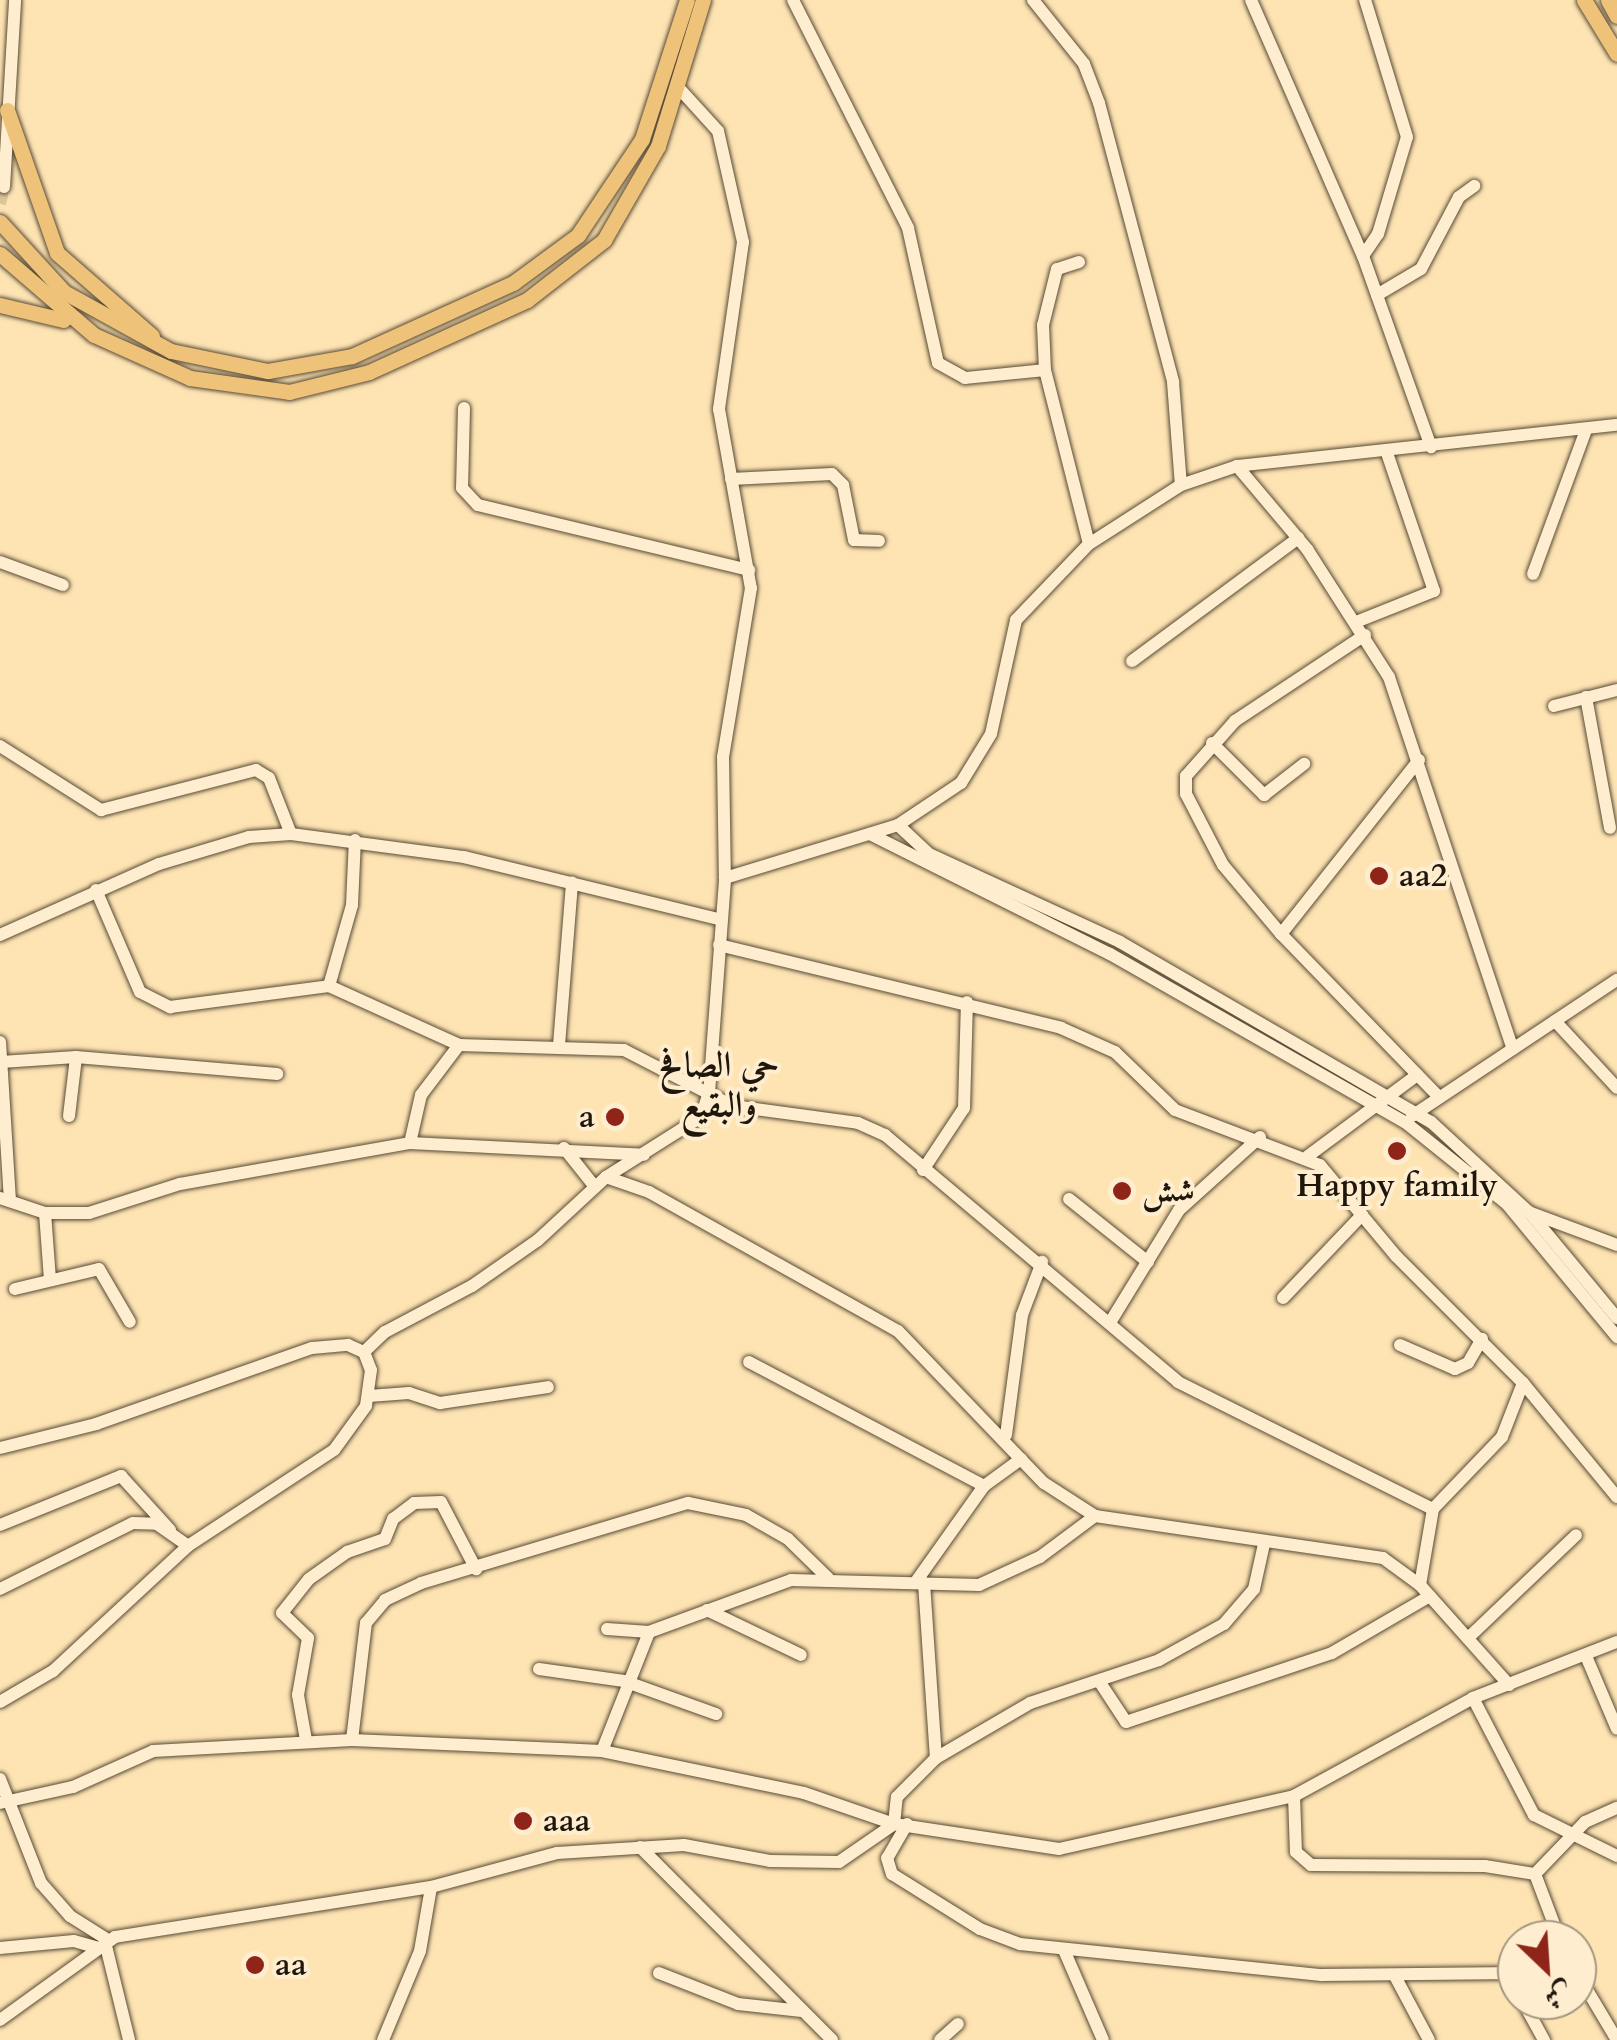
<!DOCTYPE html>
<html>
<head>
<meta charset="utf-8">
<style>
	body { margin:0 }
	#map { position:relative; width:1617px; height:2040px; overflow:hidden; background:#fee4b3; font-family:Cardo,Amiri,serif }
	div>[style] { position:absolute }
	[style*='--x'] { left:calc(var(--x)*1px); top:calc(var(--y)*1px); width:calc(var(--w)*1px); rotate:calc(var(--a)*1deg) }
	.minor-tunnel>* { height:12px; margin-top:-6px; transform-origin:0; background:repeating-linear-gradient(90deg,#ddc59a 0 12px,transparent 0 18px) }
	.roads { filter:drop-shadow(0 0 2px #584a36) drop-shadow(0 0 2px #584a36) }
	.minor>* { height:12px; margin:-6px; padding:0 6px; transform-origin:6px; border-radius:6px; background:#feedce }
	.major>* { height:15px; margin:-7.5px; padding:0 7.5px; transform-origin:7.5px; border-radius:7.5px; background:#efc27a }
	.dots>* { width:28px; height:28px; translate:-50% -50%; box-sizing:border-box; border:5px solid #feedce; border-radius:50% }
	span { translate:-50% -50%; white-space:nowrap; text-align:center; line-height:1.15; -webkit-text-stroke:8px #feedce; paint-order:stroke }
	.poi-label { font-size:32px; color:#20170c; font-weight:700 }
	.left { translate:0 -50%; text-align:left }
	.right { translate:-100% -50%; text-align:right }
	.neighbourhood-label { font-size:35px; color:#20170c; font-weight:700 }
	.north { position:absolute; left:1497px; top:1920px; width:100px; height:100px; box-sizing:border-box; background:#feedce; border:2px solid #a59780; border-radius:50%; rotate:155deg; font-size:28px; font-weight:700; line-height:40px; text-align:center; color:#20170c }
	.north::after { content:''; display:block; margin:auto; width:35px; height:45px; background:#8f2418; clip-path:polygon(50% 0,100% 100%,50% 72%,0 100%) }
</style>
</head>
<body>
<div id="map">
	<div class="minor-tunnel">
		<i style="--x:0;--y:204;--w:17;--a:-77"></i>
	</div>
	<div class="roads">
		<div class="minor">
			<i style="--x:793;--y:0;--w:255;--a:63.2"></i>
			<i style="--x:908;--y:228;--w:138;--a:77.5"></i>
			<i style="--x:938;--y:363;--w:31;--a:29"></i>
			<i style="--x:965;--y:378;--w:80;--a:-5.7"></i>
			<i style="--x:1033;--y:0;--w:82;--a:51.4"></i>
			<i style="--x:1084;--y:64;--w:42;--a:69"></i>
			<i style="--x:1099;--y:103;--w:289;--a:75.1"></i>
			<i style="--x:1173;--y:382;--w:103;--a:85.6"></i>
			<i style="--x:1251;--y:0;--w:279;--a:66.4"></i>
			<i style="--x:1363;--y:256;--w:203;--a:70.4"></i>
			<i style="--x:677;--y:86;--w:61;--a:47.7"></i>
			<i style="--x:718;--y:131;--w:114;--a:77.3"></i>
			<i style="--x:743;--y:242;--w:169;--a:98.2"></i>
			<i style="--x:719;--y:409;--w:182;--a:79.9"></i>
			<i style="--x:751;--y:588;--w:171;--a:99.4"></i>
			<i style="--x:723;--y:757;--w:121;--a:89.1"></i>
			<i style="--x:4;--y:187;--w:187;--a:-86.6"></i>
			<i style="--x:1363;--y:256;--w:27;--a:-56"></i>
			<i style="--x:1378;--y:234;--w:101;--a:-73.4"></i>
			<i style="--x:1407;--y:137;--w:143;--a:-107"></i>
			<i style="--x:1079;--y:262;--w:23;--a:162"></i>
			<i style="--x:1057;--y:269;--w:58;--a:104"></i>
			<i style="--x:1043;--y:325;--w:45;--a:87.5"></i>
			<i style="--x:1045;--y:370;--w:179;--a:75.8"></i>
			<i style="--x:1377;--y:295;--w:51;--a:-30.6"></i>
			<i style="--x:1421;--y:269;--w:81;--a:-62.2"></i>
			<i style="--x:1459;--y:197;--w:19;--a:-36"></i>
			<i style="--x:464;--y:408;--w:80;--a:91.4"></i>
			<i style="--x:462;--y:488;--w:23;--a:47"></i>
			<i style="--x:478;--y:505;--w:279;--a:13.5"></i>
			<i style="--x:1237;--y:466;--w:109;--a:49.9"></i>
			<i style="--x:1307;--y:549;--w:152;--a:57.4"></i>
			<i style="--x:1389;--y:677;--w:392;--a:71.6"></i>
			<i style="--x:731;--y:479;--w:101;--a:-2.8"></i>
			<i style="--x:832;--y:474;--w:16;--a:45"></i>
			<i style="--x:843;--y:485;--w:56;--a:78.7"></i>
			<i style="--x:854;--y:540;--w:25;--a:2"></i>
			<i style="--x:0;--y:562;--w:67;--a:20.1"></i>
			<i style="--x:1533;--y:574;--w:153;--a:-69.8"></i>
			<i style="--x:1356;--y:622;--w:84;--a:-21.7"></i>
			<i style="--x:1434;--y:591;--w:149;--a:-108.8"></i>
			<i style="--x:1132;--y:661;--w:207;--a:-36.5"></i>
			<i style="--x:1586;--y:697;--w:133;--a:79.6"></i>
			<i style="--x:1554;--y:706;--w:65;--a:-14.3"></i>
			<i style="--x:1212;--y:743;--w:74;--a:45"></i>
			<i style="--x:1264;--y:795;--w:51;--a:-37.8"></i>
			<i style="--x:0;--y:746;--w:120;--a:32.4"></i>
			<i style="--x:101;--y:810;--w:160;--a:-14.5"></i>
			<i style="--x:256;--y:770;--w:15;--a:32"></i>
			<i style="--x:269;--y:778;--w:60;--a:68.6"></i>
			<i style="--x:1419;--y:760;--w:222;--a:128.4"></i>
			<i style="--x:1281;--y:934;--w:226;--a:45.9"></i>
			<i style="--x:898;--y:825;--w:42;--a:43.1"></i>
			<i style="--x:929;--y:854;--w:210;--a:24.7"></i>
			<i style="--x:1120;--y:942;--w:359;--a:30.1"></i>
			<i style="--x:1431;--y:1122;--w:133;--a:42.6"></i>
			<i style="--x:1529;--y:1212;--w:138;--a:50.3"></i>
			<i style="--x:870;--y:834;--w:268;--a:26.6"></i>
			<i style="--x:1110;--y:954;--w:339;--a:29.7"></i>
			<i style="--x:1405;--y:1122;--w:131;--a:38.8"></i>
			<i style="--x:1507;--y:1204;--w:173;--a:50.4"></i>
			<i style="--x:96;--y:890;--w:111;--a:66.7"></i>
			<i style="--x:140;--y:992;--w:34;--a:27"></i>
			<i style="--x:170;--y:1007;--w:160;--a:-7.5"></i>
			<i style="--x:329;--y:986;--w:143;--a:24.4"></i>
			<i style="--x:459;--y:1045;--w:165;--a:1.7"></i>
			<i style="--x:624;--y:1050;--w:123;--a:27.2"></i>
			<i style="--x:733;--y:1106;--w:126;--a:7.7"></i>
			<i style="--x:858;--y:1123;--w:30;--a:24"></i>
			<i style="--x:885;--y:1135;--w:383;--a:40.1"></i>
			<i style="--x:1178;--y:1382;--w:285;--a:26.5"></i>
			<i style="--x:1433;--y:1509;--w:77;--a:99.7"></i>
			<i style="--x:1281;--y:934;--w:90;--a:-130"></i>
			<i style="--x:1223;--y:865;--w:80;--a:-117.5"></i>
			<i style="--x:1186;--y:794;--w:18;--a:-90"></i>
			<i style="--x:1186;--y:776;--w:74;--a:-48.3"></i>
			<i style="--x:1235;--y:721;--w:156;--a:-33.5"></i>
			<i style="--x:0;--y:935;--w:174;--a:-24.1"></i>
			<i style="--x:159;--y:864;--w:94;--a:-16.7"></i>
			<i style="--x:249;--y:837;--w:42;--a:-4.1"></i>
			<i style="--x:291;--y:834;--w:175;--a:7.6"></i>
			<i style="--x:464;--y:857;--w:262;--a:13.7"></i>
			<i style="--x:719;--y:945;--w:352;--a:13.6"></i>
			<i style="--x:1061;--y:1028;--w:59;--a:24"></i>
			<i style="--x:1115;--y:1052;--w:83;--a:44"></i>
			<i style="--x:1175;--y:1110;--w:155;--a:20.8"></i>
			<i style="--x:1320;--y:1165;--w:119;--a:50.1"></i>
			<i style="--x:1396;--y:1256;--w:180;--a:45"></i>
			<i style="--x:1523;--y:1383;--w:58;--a:111.3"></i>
			<i style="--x:1502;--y:1437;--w:100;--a:133.8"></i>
			<i style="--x:329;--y:986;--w:84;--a:-74.1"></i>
			<i style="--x:352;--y:905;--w:65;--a:-87.4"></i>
			<i style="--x:1555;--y:1021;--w:91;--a:47.2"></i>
			<i style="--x:0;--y:1042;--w:159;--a:86.4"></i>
			<i style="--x:559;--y:1045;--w:163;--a:-85.4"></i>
			<i style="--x:1;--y:1062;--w:75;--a:-3.8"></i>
			<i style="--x:76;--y:1057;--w:202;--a:4.8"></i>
			<i style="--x:69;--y:1116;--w:59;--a:-83.2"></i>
			<i style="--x:1412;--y:1116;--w:246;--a:-33.6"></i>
			<i style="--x:410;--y:1143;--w:49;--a:-77.1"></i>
			<i style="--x:421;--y:1095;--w:63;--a:-52.8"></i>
			<i style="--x:564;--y:1148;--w:50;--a:51.5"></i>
			<i style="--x:1308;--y:1156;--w:136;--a:-36.6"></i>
			<i style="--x:923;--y:1170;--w:74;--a:-56.5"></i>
			<i style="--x:964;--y:1108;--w:106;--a:-88.4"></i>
			<i style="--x:606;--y:1177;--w:46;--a:19.2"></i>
			<i style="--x:649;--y:1192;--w:285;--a:29.2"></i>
			<i style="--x:898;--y:1331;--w:211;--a:46.2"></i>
			<i style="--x:1044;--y:1483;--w:61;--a:32.9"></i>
			<i style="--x:1095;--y:1516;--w:291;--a:8.3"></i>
			<i style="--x:1383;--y:1558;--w:46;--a:36.1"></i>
			<i style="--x:1420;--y:1585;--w:134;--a:48.3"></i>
			<i style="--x:0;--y:1198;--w:47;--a:18.4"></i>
			<i style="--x:45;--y:1213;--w:44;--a:0"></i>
			<i style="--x:89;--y:1213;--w:96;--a:-17.7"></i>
			<i style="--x:180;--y:1184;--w:234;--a:-10.1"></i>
			<i style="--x:410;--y:1143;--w:234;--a:2.9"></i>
			<i style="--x:1069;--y:1199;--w:101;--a:38.6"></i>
			<i style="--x:45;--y:1213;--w:66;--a:85.7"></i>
			<i style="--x:1531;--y:1213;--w:92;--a:20.4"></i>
			<i style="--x:15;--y:1289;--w:86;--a:-13.4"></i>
			<i style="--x:99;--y:1269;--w:61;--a:59.7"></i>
			<i style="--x:1283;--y:1298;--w:115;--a:-46.4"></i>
			<i style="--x:1111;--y:1321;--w:130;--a:-58.5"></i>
			<i style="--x:1179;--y:1210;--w:109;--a:-42"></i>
			<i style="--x:1400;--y:1345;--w:60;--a:23.6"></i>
			<i style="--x:1455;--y:1369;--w:14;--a:-25"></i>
			<i style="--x:1468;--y:1363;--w:28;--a:-60"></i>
			<i style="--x:364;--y:1352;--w:29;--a:-44"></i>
			<i style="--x:385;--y:1332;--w:98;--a:-27.9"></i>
			<i style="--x:472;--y:1286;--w:80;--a:-34.9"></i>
			<i style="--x:538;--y:1240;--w:93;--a:-42.8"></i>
			<i style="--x:606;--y:1177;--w:112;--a:-32.3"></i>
			<i style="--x:701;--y:1117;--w:25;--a:-72"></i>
			<i style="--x:709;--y:1093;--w:216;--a:-85.7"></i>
			<i style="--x:725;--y:878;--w:181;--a:-17"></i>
			<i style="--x:898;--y:825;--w:76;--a:-33.7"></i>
			<i style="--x:961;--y:783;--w:57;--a:-58.5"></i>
			<i style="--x:991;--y:734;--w:117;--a:-77.6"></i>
			<i style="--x:1016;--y:620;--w:105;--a:-46.2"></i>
			<i style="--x:1089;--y:544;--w:109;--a:-32.7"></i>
			<i style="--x:1181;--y:485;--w:59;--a:-18.7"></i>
			<i style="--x:1237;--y:466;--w:382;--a:-6.2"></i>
			<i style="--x:749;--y:1362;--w:266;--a:27.8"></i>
			<i style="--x:1523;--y:1383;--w:148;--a:50.5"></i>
			<i style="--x:369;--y:1396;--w:40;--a:-4.3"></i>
			<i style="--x:409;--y:1393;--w:33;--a:18"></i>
			<i style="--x:440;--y:1403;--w:109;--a:-8.4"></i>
			<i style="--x:1006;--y:1435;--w:121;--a:-82.4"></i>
			<i style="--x:1022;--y:1315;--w:57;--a:-69.3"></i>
			<i style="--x:0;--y:1448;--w:99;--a:-14"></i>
			<i style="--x:96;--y:1424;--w:229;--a:-19.4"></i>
			<i style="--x:312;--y:1348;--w:36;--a:-5"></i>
			<i style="--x:348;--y:1345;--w:17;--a:24"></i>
			<i style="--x:364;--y:1352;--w:19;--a:69"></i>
			<i style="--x:371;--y:1370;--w:36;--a:98"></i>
			<i style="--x:366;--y:1406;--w:54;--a:126"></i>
			<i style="--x:334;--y:1450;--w:175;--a:146.7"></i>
			<i style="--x:188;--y:1546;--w:184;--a:137.2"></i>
			<i style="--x:53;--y:1671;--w:61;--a:149.7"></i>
			<i style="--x:0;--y:1525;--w:131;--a:-22"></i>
			<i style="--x:121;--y:1476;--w:73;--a:47.8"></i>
			<i style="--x:915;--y:1583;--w:119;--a:-54.6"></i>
			<i style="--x:984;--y:1486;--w:46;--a:-36.1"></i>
			<i style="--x:924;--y:1583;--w:175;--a:86.1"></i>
			<i style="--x:0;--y:1589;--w:148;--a:-26.4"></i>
			<i style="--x:133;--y:1523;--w:24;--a:2"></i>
			<i style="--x:157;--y:1524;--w:38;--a:35"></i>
			<i style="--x:707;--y:1610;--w:104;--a:25.6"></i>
			<i style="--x:607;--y:1629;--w:42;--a:4.1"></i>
			<i style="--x:1468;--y:1638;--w:149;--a:-43.6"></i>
			<i style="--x:1586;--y:1656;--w:79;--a:67"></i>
			<i style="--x:539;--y:1669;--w:86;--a:8"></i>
			<i style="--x:624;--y:1681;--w:98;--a:19.7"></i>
			<i style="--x:1099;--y:1681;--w:49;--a:56.6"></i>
			<i style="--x:1126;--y:1722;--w:217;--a:-18.5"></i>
			<i style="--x:1332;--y:1653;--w:113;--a:-30.2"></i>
			<i style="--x:1473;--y:1698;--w:132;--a:62.5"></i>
			<i style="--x:1534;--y:1815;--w:93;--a:26.3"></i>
			<i style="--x:306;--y:1740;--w:46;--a:-100.1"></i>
			<i style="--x:298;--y:1695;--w:58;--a:-80"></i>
			<i style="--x:308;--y:1638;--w:36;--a:-136"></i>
			<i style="--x:282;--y:1613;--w:43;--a:-51.5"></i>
			<i style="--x:309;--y:1579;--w:47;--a:-35.4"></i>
			<i style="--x:347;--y:1552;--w:40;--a:-18.9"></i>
			<i style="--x:385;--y:1539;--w:22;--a:-68"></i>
			<i style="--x:393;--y:1519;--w:26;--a:-37"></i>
			<i style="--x:414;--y:1503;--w:27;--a:-2"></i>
			<i style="--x:441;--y:1502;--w:76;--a:62.4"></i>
			<i style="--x:352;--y:1740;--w:118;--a:-83.2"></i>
			<i style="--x:366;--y:1623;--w:30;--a:-50"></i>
			<i style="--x:385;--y:1600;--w:40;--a:-25"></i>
			<i style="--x:421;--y:1583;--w:279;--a:-16.7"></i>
			<i style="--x:688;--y:1503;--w:59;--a:11.7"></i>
			<i style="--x:746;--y:1515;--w:48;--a:29.7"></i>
			<i style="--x:788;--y:1539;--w:56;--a:44.3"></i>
			<i style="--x:602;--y:1751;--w:128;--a:-68.4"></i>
			<i style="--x:649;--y:1632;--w:151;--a:-20.1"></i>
			<i style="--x:791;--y:1580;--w:188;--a:1.5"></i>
			<i style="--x:979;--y:1585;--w:67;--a:-24.7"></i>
			<i style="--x:1040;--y:1557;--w:69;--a:-36.7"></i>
			<i style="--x:0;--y:1779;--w:112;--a:68.5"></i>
			<i style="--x:41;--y:1883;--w:44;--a:48.7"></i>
			<i style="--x:70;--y:1916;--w:45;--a:32.3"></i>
			<i style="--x:1294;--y:1796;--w:56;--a:88"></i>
			<i style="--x:1296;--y:1852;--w:20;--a:41"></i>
			<i style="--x:1311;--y:1865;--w:174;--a:0.3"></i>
			<i style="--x:1485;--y:1866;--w:51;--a:9.1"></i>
			<i style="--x:0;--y:1803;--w:75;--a:-12.4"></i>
			<i style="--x:73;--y:1787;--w:88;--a:-24.2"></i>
			<i style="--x:153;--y:1751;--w:199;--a:-3.2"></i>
			<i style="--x:352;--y:1740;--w:250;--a:2.5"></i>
			<i style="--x:602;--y:1751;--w:206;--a:11.7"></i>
			<i style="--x:804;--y:1793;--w:95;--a:19"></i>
			<i style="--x:894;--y:1824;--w:167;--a:8.6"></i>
			<i style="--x:1059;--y:1849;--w:241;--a:-12.7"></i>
			<i style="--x:1294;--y:1796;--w:204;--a:-28.7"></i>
			<i style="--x:1473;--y:1698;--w:155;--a:-21.3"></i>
			<i style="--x:907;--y:1824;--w:39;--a:120"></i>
			<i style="--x:887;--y:1858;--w:17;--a:73"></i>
			<i style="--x:892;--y:1874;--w:104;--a:32"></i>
			<i style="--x:980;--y:1929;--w:43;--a:20.6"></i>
			<i style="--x:1020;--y:1944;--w:303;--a:5.9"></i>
			<i style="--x:1321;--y:1975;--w:196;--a:-0.6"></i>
			<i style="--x:640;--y:1847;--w:272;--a:45.1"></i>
			<i style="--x:1560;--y:1940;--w:71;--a:-110.7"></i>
			<i style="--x:1535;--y:1874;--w:72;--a:-46.1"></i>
			<i style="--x:1585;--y:1822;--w:35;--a:-24"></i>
			<i style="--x:105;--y:1942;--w:101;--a:76.2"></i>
			<i style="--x:0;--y:1948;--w:74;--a:-5.4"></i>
			<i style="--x:74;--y:1941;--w:25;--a:16"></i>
			<i style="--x:1064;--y:1950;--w:98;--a:66.6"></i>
			<i style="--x:659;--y:1973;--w:85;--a:21.4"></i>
			<i style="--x:738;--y:2004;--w:64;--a:6.2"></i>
			<i style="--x:1577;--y:1973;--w:78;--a:59.2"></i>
			<i style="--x:1509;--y:1975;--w:17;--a:62"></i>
			<i style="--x:1396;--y:1978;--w:70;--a:62"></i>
			<i style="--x:1522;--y:2000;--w:46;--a:61.2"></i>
			<i style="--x:0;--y:2020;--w:142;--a:-35.8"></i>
			<i style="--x:115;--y:1937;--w:320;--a:-9"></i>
			<i style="--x:431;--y:1887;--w:131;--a:-15.1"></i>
			<i style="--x:557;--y:1853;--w:127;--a:-3.6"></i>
			<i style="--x:684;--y:1845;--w:87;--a:10.5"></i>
			<i style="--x:770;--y:1861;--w:69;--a:0.8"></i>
			<i style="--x:839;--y:1862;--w:67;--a:-34.6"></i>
			<i style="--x:894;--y:1824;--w:27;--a:-84"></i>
			<i style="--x:897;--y:1797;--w:55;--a:-45"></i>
			<i style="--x:936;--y:1758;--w:109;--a:-30.3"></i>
			<i style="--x:1030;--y:1703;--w:136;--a:-18.4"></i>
			<i style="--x:1159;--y:1660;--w:74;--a:-29"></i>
			<i style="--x:1224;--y:1624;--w:46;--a:-49.4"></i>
			<i style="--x:1254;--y:1589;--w:46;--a:-77.5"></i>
			<i style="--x:383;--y:2040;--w:96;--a:-67.4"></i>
			<i style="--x:420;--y:1951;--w:65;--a:-80.2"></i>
			<i style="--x:940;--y:2040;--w:24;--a:-42"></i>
		</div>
		<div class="major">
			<i style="--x:1584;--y:0;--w:63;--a:58.6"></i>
			<i style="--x:1608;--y:0;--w:18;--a:61"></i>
			<i style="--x:7;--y:110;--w:151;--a:70.7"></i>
			<i style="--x:57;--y:253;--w:126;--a:41.1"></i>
			<i style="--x:0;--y:222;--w:95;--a:47.6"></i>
			<i style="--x:64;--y:292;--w:122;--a:28.9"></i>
			<i style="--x:171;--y:351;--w:99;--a:11.7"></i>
			<i style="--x:268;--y:371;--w:85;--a:-10.1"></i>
			<i style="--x:352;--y:356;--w:177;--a:-24.4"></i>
			<i style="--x:513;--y:283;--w:81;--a:-36.4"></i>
			<i style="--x:578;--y:235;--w:115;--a:-56.3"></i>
			<i style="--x:642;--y:139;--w:146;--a:-72.1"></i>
			<i style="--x:0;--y:254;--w:124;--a:40.8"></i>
			<i style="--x:94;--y:335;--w:105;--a:24.1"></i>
			<i style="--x:190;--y:378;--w:100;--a:8"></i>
			<i style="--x:289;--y:392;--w:82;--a:-14"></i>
			<i style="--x:369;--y:372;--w:174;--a:-24.5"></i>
			<i style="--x:527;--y:300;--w:98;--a:-37.9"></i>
			<i style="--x:604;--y:240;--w:108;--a:-60.1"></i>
			<i style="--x:658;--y:146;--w:153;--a:-72.9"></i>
			<i style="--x:0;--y:305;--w:65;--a:13.4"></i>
		</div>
	</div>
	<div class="dots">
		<i style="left:1379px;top:876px;background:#8f2418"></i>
		<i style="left:615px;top:1117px;background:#8f2418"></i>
		<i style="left:1397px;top:1151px;background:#8f2418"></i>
		<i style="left:1122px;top:1191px;background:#8f2418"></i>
		<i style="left:523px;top:1821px;background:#8f2418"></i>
		<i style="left:255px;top:1965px;background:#8f2418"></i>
	</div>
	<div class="poi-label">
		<span class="left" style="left:1399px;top:876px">aa2</span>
		<span class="right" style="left:595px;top:1117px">a</span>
		<span style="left:1397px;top:1186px">Happy family</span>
		<span class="left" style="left:1142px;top:1191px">شش</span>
		<span class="left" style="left:543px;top:1821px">aaa</span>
		<span class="left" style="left:275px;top:1965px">aa</span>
	</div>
	<div class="neighbourhood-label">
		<span style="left:719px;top:1085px">حي الصافح<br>والبقيع</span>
	</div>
	<div class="north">ش</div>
</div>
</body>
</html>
